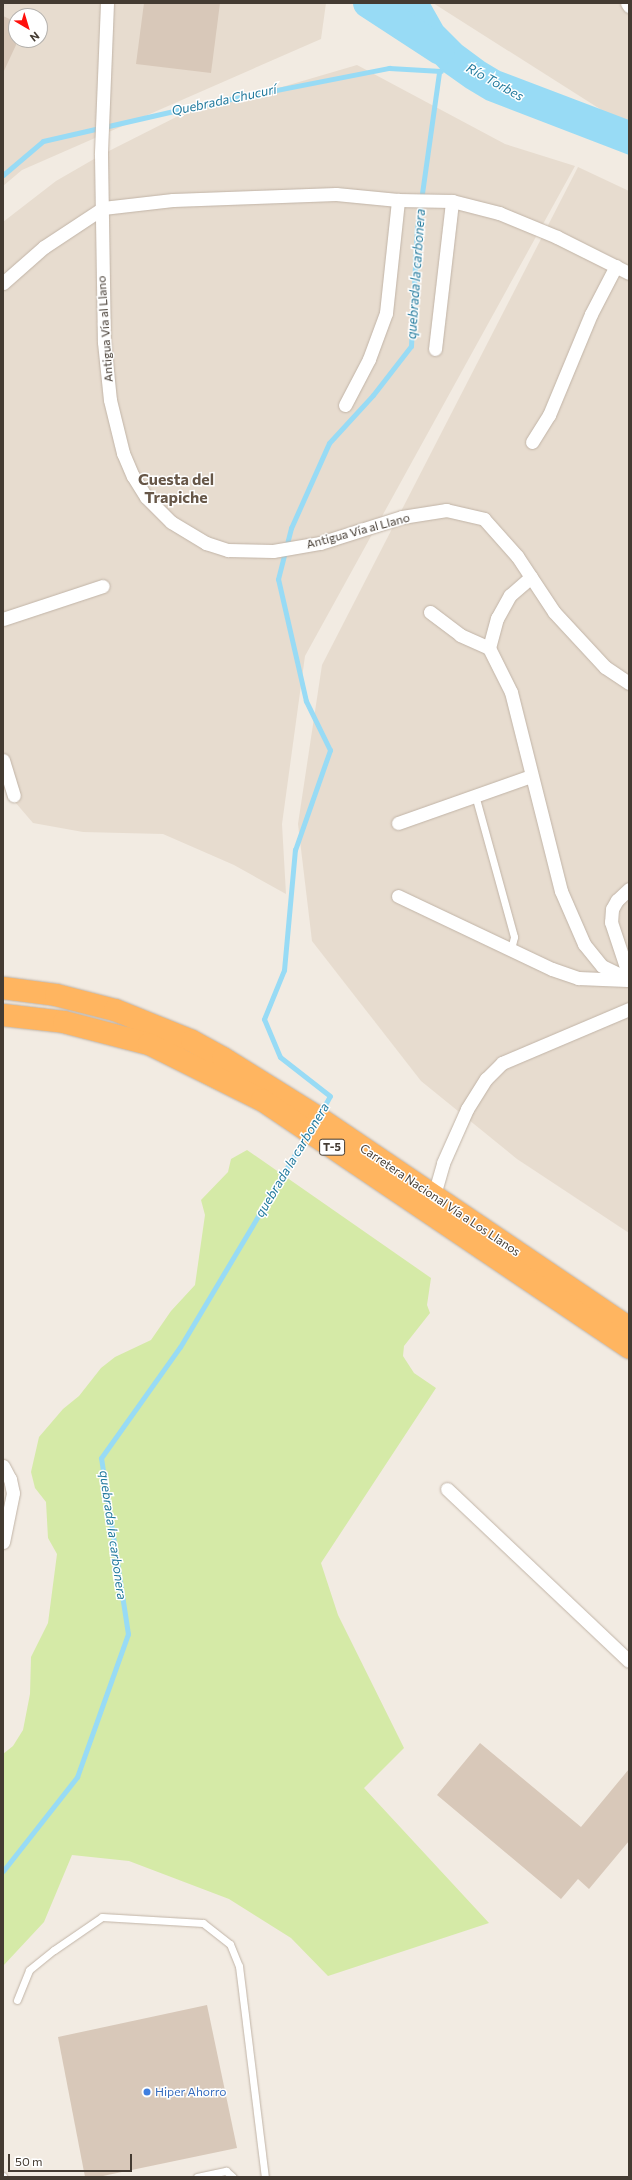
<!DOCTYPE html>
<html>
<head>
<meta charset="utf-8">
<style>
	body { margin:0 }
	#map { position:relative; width:632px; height:2180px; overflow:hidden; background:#f2ebe2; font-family:Commissioner,sans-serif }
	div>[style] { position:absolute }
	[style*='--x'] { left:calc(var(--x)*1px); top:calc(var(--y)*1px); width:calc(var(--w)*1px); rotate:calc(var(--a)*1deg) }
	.residential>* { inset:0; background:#e7dccf }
	.green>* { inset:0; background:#d5eaa7 }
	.water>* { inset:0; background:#98dbf5 }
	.stream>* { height:5px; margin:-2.5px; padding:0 2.5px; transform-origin:2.5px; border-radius:2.5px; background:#98dbf5 }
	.river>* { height:30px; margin:-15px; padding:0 15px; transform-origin:15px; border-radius:15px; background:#98dbf5 }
	.building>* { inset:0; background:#d8c8b9 }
	.roads { filter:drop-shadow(0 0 1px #c1b4a7) drop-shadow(0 0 1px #c1b4a7) }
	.lane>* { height:7px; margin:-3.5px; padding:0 3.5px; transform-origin:3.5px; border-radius:3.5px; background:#fff }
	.street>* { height:13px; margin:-6.5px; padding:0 6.5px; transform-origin:6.5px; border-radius:6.5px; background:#fff }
	.highway>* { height:22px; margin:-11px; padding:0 11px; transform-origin:11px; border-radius:11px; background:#ffb560 }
	.dots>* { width:11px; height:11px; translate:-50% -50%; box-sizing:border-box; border:2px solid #fff; border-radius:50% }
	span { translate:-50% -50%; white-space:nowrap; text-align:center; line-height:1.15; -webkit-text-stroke:3px #fff; paint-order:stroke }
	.shield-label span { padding:1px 3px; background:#fff; border:1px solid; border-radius:3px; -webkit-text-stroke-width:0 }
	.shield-label { font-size:11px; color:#443b32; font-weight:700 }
	.street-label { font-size:12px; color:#443b32 }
	.shop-label { font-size:12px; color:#366cbe }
	.left { translate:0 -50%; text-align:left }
	.water-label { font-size:13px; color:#227a9d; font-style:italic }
	.district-label { font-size:16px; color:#675748; font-weight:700 }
	.frame { position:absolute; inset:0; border:4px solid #443b32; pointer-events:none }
	.north { position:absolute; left:8px; top:8px; width:40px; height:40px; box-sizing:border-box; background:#fff; border:1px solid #b4b1ad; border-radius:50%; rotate:142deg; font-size:11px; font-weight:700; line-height:16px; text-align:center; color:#443b32 }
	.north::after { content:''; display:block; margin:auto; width:14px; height:18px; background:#ff100c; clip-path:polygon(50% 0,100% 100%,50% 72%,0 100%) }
	.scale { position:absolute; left:8px; top:2154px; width:124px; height:18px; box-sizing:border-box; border:2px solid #443b32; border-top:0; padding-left:5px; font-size:12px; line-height:14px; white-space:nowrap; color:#443b32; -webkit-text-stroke:3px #fff; paint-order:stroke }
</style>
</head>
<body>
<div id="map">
	<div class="residential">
		<i style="clip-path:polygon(evenodd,3px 3px,326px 3px,321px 39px,22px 170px,3px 186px,3px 3px,16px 16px,40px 16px,40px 40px,16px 40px,16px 16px)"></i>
		<i style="clip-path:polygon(433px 3px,629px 3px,629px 123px,611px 116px)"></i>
		<i style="clip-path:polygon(357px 65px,505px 144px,575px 166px,305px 656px,282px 824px,286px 894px,234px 865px,163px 834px,83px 832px,33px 823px,3px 788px,3px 222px,56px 181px,101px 155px,200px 105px,214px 107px)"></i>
		<i style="clip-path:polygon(578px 167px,629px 191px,629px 1233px,517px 1159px,421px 1081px,312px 941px,298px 824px,322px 665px)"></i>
	</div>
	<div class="green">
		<i style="clip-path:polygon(247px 1150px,431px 1278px,427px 1305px,430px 1313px,404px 1346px,403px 1356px,414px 1373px,436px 1388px,321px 1563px,338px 1615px,404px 1748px,364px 1788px,489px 1923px,328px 1976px,291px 1938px,229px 1899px,129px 1861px,72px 1855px,44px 1922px,3px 1966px,3px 1754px,13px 1746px,23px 1730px,30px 1694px,31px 1657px,48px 1623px,57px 1554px,48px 1538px,46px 1502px,35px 1488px,31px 1472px,39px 1437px,63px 1409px,79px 1396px,101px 1368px,115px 1357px,151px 1340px,171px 1311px,195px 1285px,205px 1215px,201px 1200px,228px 1172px,231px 1159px)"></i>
	</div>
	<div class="water">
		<i style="clip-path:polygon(395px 3px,430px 3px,443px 26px,462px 45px,485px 62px,500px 71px,629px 120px,629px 155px,486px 100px,466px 88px,442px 71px,419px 46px,408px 33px)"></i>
	</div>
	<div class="stream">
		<i style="--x:3;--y:175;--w:52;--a:-40.4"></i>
		<i style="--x:43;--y:141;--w:161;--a:-12.9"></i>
		<i style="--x:200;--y:105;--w:193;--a:-11.1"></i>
		<i style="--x:389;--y:68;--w:52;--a:3.3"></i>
		<i style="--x:321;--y:1112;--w:18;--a:-61"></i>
		<i style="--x:330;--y:1096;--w:63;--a:-142"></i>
		<i style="--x:280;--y:1057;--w:41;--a:-112.8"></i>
		<i style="--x:264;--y:1019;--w:53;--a:-67.8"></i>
		<i style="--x:284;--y:970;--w:121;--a:-84.8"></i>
		<i style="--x:295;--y:850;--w:106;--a:-70.7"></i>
		<i style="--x:330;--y:750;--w:55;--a:-116.1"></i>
		<i style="--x:306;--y:701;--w:125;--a:-102.9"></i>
		<i style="--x:278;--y:579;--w:53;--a:-75.7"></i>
		<i style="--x:291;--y:528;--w:93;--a:-65.9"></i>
		<i style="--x:329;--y:443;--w:65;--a:-47.5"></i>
		<i style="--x:373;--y:395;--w:62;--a:-52.2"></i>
		<i style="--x:411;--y:346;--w:117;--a:-87.1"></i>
		<i style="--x:417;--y:229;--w:159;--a:-82"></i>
		<i style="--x:3;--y:1871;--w:120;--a:-51.8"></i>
		<i style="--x:77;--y:1777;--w:152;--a:-70.4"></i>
		<i style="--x:128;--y:1634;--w:178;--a:-98.7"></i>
		<i style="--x:101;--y:1458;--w:136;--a:-54.6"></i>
		<i style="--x:180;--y:1347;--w:246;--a:-59.2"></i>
	</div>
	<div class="river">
		<i style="--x:368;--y:3;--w:86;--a:33.1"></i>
	</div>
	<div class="building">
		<i style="clip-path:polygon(144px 3px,220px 3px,211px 73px,136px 64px)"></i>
		<i style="clip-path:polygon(3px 16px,16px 22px,16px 45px,3px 73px)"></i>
		<i style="clip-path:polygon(480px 1743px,581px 1827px,629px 1769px,629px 1841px,589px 1889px,578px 1879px,561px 1899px,437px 1795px)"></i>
		<i style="clip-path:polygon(207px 2005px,237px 2148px,98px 2177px,85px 2177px,58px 2037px)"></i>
	</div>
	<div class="roads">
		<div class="lane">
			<i style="--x:475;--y:795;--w:147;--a:74.6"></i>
			<i style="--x:514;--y:937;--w:12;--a:104"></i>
			<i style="--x:17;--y:2000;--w:32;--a:-68"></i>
			<i style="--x:29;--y:1970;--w:32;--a:-39"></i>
			<i style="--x:54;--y:1950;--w:58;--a:-34.5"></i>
			<i style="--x:102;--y:1917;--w:101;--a:3.4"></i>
			<i style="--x:203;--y:1923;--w:34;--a:38"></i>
			<i style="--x:230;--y:1944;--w:24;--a:68"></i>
			<i style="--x:239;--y:1966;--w:213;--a:83"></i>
			<i style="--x:3;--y:2176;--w:1;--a:90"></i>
			<i style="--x:197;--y:2177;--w:30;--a:-12"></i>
			<i style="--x:226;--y:2171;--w:9;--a:41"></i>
		</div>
		<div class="street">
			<i style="--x:107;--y:3;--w:152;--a:92.3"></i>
			<i style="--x:101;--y:155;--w:187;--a:89.1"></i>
			<i style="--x:104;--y:342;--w:58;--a:84.1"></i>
			<i style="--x:110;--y:400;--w:55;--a:76.2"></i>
			<i style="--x:123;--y:453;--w:25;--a:67"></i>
			<i style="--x:133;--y:476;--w:25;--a:58"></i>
			<i style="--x:146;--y:497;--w:35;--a:45"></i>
			<i style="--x:171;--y:522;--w:41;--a:31"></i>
			<i style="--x:206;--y:543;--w:23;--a:18"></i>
			<i style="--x:228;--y:550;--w:45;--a:1.3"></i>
			<i style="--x:273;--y:551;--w:48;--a:-9.7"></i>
			<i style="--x:320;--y:543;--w:86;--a:-17.6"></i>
			<i style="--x:402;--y:517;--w:45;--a:-9"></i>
			<i style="--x:446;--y:510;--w:39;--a:13"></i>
			<i style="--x:484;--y:519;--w:50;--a:48.3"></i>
			<i style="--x:517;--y:556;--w:67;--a:56.5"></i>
			<i style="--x:554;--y:612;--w:75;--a:47.2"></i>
			<i style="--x:605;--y:667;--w:29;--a:34"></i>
			<i style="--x:627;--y:3;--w:4;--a:56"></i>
			<i style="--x:3;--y:283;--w:55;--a:-41.3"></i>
			<i style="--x:44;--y:247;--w:71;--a:-33.5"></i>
			<i style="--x:103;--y:208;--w:70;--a:-6.5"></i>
			<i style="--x:173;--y:200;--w:163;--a:-2.1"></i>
			<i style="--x:336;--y:194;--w:62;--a:5.5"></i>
			<i style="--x:398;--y:200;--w:54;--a:1.1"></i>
			<i style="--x:452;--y:201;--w:49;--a:14.3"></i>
			<i style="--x:499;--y:213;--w:63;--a:22.5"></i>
			<i style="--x:557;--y:237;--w:80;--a:26.6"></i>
			<i style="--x:435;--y:349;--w:149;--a:-83.4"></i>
			<i style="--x:345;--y:405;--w:52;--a:-62.4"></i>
			<i style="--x:369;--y:359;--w:49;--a:-69.7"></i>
			<i style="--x:386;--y:313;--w:114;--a:-83.9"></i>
			<i style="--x:532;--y:442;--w:32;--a:-58"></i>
			<i style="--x:549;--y:415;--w:109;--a:-67.4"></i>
			<i style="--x:591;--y:314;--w:54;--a:-62.5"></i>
			<i style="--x:531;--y:577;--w:28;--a:139"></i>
			<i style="--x:510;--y:595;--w:26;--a:119"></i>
			<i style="--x:497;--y:618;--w:31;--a:105"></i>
			<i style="--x:489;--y:648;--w:49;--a:63.4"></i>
			<i style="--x:511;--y:692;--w:205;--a:75.9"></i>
			<i style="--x:561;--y:891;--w:58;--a:66.5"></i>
			<i style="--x:584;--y:944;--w:28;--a:51"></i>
			<i style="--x:602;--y:966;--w:30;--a:26"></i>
			<i style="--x:430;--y:612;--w:38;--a:37"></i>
			<i style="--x:460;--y:635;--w:32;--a:24"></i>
			<i style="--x:3;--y:619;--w:105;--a:-18.3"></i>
			<i style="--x:3;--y:760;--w:37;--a:73"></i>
			<i style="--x:398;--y:823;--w:141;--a:-19.5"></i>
			<i style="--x:629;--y:889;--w:16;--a:137"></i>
			<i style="--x:617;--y:900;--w:10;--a:119"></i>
			<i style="--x:612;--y:909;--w:13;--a:94"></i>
			<i style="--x:611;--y:922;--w:57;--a:71.6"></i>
			<i style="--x:398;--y:896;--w:170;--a:25.4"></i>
			<i style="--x:552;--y:969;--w:28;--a:19"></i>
			<i style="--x:578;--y:978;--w:49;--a:2.3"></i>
			<i style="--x:434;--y:1195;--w:33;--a:-74"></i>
			<i style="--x:443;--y:1163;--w:59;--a:-66"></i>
			<i style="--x:467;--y:1109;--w:36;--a:-58"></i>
			<i style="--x:486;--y:1079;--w:23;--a:-45"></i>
			<i style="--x:502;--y:1063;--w:138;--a:-23"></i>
			<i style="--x:3;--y:1466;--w:15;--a:62"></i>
			<i style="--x:10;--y:1479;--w:14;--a:78"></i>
			<i style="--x:13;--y:1493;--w:50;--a:101.5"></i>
			<i style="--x:447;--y:1489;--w:250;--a:43.4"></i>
		</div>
		<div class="highway">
			<i style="--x:3;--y:988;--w:53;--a:7.5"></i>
			<i style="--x:56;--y:995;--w:61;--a:14.3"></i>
			<i style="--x:115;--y:1010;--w:83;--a:21.9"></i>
			<i style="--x:192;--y:1041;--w:35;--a:29"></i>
			<i style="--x:223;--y:1058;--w:113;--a:32"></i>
			<i style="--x:319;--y:1118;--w:374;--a:34.1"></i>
			<i style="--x:3;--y:1015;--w:61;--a:6.5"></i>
			<i style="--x:64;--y:1022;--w:88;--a:14.5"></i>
			<i style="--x:149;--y:1044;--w:126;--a:26.4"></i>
			<i style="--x:262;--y:1100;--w:443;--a:34"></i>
		</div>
	</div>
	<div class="dots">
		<i style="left:147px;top:2092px;background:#3f7fe0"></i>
	</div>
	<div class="shield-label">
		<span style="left:332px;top:1147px">T-5</span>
	</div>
	<div class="street-label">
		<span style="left:105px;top:329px;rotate:-94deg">Antigua Vía al Llano</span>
		<span style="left:358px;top:531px;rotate:-15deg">Antigua Vía al Llano</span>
		<span style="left:440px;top:1200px;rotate:34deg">Carretera Nacional Vía a Los Llanos</span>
	</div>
	<div class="shop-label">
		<span class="left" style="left:155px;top:2092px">Hiper Ahorro</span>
	</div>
	<div class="water-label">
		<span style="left:495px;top:82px;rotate:29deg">Río Torbes</span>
		<span style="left:224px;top:100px;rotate:-12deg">Quebrada Chucurí</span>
		<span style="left:416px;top:274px;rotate:-86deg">quebrada la carbonera</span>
		<span style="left:292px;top:1160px;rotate:-59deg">quebrada la carbonera</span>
		<span style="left:113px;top:1535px;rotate:82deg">quebrada la carbonera</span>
	</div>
	<div class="district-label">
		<span style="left:176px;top:488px">Cuesta del<br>Trapiche</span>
	</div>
	<div class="frame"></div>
	<div class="north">N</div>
	<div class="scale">50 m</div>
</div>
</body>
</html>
